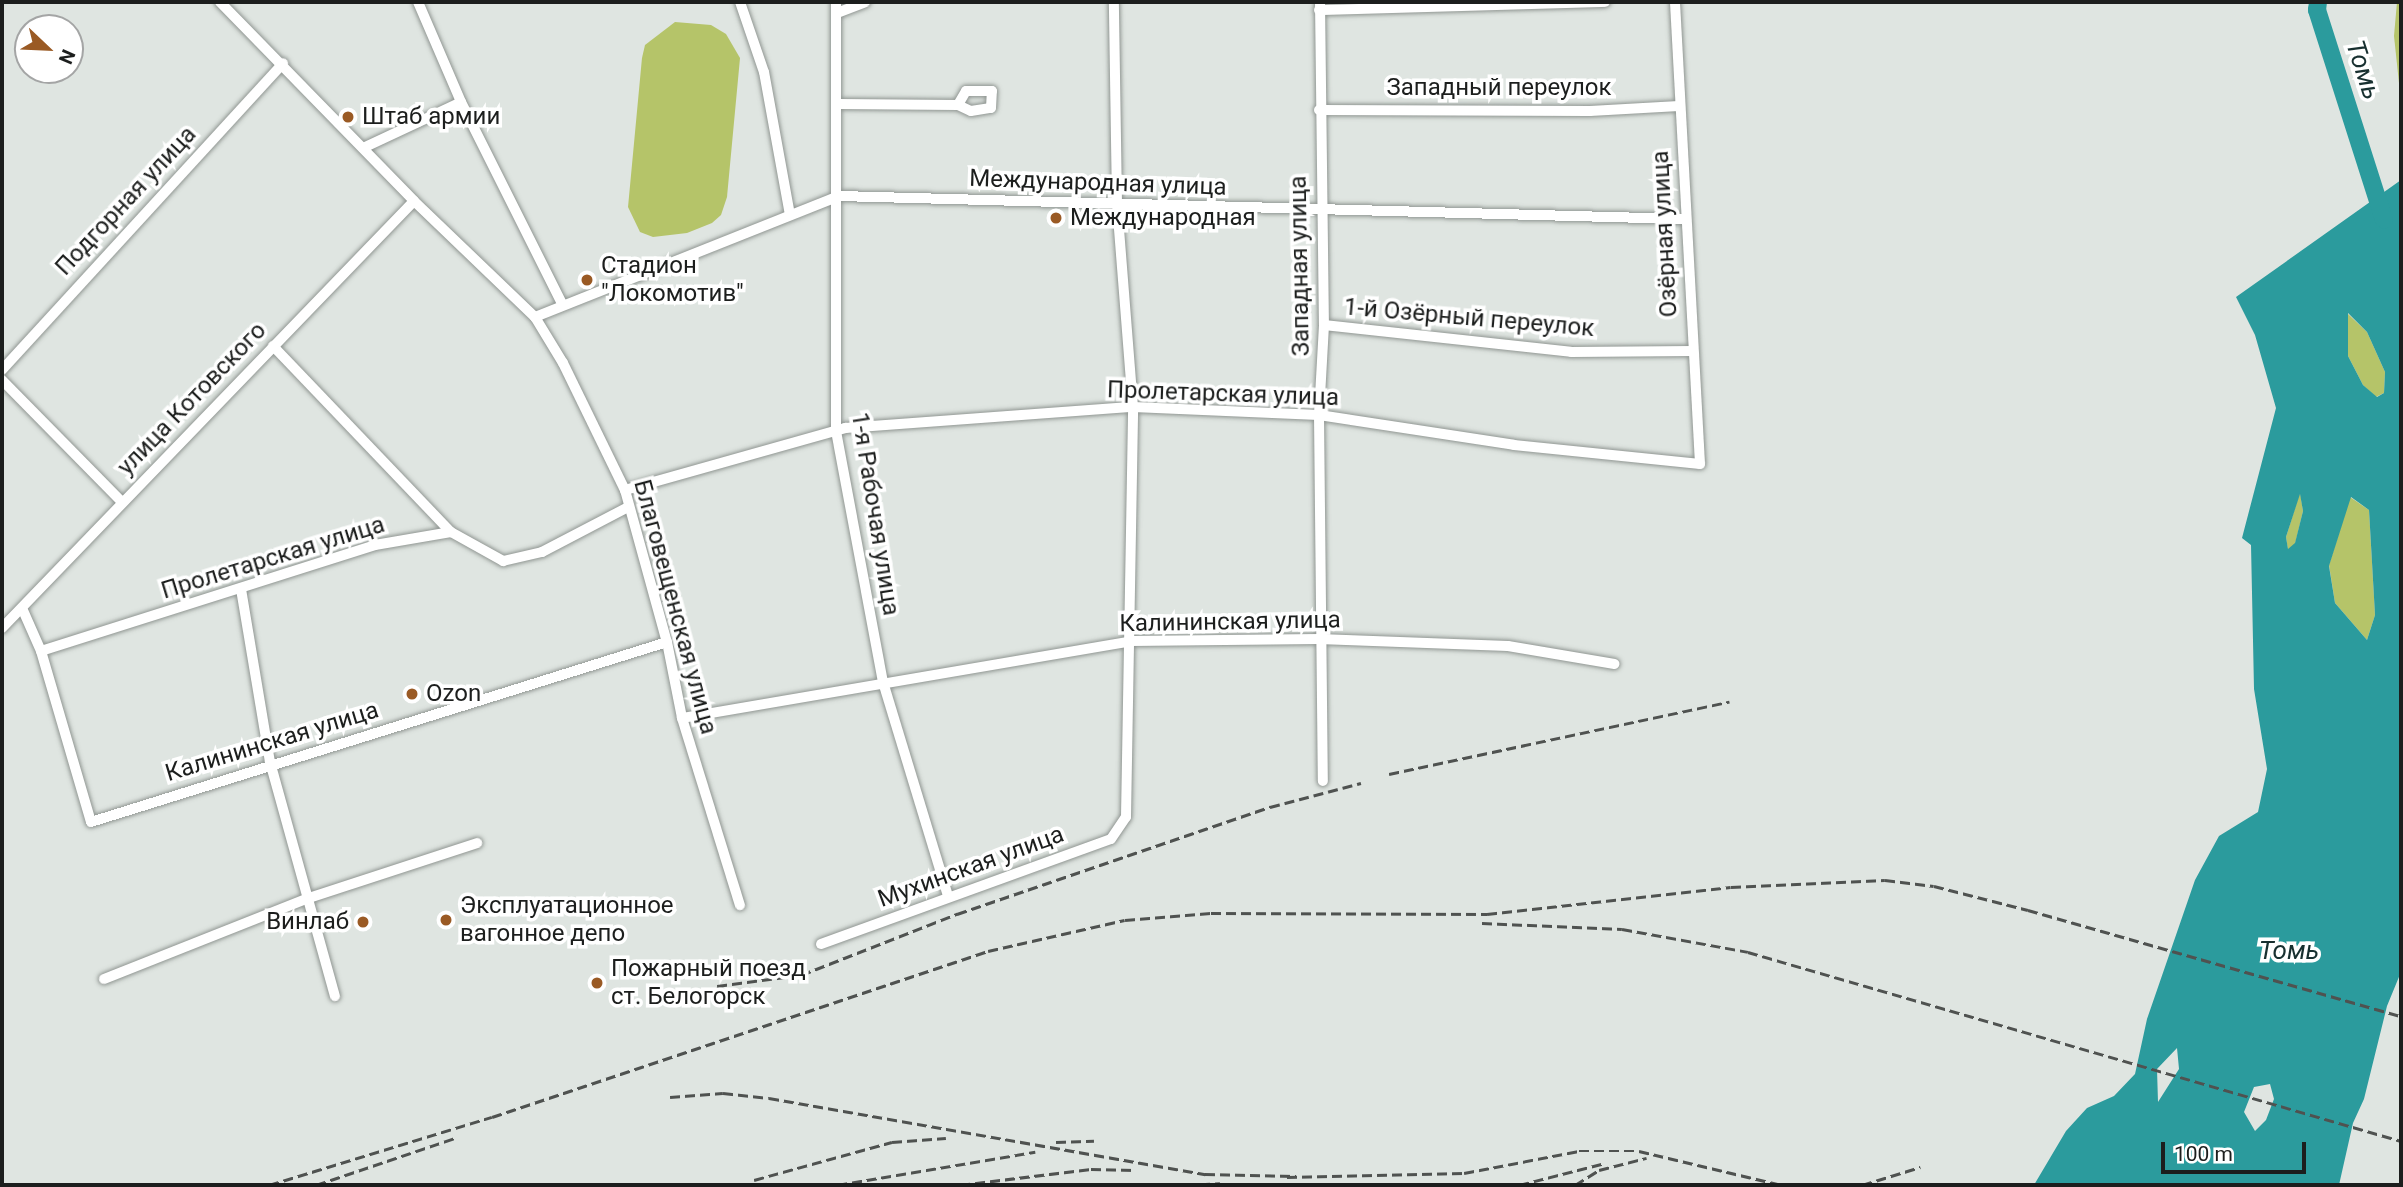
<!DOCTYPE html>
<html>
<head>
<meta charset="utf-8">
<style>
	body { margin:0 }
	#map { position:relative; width:2403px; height:1187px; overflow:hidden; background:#dfe5e1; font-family:Roboto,sans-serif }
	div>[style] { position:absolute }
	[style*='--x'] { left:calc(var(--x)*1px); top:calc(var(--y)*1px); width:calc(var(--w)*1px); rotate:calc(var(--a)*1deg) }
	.green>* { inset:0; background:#b5c469 }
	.water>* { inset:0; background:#2b9b9d }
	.river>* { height:18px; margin:-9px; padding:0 9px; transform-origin:9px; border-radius:9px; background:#2b9b9d }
	.roads { filter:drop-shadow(0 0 2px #909692) drop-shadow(0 0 2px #909692) }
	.street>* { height:10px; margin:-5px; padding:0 5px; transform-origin:5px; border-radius:5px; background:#fff }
	.rail>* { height:2.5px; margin-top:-1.25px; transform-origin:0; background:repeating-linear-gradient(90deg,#4f5250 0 10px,transparent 0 15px) }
	.dots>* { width:19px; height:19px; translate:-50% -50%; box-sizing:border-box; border:4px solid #fff; border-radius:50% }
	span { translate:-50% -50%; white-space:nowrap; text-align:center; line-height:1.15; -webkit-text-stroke:7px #fff; paint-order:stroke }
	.street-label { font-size:24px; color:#1c1e1d }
	.poi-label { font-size:24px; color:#1c1e1d }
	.left { translate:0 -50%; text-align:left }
	.right { translate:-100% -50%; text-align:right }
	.water-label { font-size:26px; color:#183030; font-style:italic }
	.frame { position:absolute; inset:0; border:4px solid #1c1e1d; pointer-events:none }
	.north { position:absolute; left:14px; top:14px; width:70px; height:70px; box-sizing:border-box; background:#fff; border:2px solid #a4a5a5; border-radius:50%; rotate:113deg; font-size:19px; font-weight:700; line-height:28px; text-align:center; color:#1c1e1d }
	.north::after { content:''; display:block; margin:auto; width:24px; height:32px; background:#9a5a24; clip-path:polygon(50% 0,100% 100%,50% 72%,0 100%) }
	.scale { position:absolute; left:2161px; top:1142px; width:145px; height:32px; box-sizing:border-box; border:4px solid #1c1e1d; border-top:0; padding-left:9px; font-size:21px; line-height:24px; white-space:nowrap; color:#1c1e1d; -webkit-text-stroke:5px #fff; paint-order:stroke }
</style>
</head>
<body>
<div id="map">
	<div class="green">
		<i style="clip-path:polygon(2397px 2px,2401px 2px,2401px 102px,2394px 36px)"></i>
		<i style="clip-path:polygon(675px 22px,711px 25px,726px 34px,740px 58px,727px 197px,721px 215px,712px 223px,687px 233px,653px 237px,640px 232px,628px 207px,642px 58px,645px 45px)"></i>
		<i style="clip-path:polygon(2347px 313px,2367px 332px,2385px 372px,2384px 393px,2376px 397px,2363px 385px,2348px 356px)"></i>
		<i style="clip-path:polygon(2300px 492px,2303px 511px,2295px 544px,2288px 550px,2286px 537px)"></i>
		<i style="clip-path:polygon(2350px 497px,2369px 510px,2375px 615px,2367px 640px,2335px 603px,2329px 565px)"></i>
	</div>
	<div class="water">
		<i style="clip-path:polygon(evenodd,2401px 180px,2401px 972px,2387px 1006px,2364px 1099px,2353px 1123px,2339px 1185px,2034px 1185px,2066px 1131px,2087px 1108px,2114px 1096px,2135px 1074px,2147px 1019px,2195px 880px,2219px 836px,2258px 812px,2267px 769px,2254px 689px,2251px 545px,2242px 538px,2276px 408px,2255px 335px,2236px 297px,2401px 180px,2348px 313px,2367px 332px,2385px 372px,2384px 393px,2377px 397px,2363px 385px,2348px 356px,2348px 313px,2401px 180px,2300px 494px,2303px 511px,2295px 543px,2288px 549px,2286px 537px,2300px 494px,2401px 180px,2351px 497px,2369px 510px,2375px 615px,2367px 640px,2335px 603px,2329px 566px,2351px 497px,2401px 180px,2177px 1048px,2179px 1069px,2158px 1102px,2157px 1069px,2177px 1048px,2401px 180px,2270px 1084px,2274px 1099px,2266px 1120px,2255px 1131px,2244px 1112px,2254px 1087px,2270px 1084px)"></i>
	</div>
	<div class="river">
		<i style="--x:2318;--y:2;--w:8;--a:97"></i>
		<i style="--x:2317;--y:10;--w:220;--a:72.3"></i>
	</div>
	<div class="roads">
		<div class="street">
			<i style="--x:220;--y:2;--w:278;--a:45.7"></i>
			<i style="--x:414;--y:201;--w:168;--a:43.8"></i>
			<i style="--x:535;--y:317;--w:54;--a:58.7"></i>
			<i style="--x:563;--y:363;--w:141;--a:64"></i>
			<i style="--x:625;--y:490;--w:158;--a:74.6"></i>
			<i style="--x:667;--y:642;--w:77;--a:78.8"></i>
			<i style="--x:682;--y:718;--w:196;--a:72.8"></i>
			<i style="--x:418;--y:2;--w:109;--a:66.7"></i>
			<i style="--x:461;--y:102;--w:226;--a:63.4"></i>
			<i style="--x:740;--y:2;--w:74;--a:71.1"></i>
			<i style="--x:764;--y:72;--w:145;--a:79.7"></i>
			<i style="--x:836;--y:2;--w:429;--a:90"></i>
			<i style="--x:836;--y:431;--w:255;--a:79.4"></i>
			<i style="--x:883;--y:682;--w:224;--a:73.1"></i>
			<i style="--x:1320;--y:2;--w:323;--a:89.3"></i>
			<i style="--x:1324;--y:325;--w:90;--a:93.2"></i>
			<i style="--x:1319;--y:415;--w:366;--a:89.4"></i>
			<i style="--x:1319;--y:10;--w:286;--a:-1.6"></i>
			<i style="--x:837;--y:13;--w:30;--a:-21"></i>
			<i style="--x:838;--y:104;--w:120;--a:0.5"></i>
			<i style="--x:958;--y:105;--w:14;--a:25"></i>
			<i style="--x:971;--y:111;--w:20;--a:-9"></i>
			<i style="--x:991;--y:108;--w:17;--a:-87"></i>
			<i style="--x:992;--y:91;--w:26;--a:180"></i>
			<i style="--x:966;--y:91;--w:16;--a:120"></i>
			<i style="--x:1319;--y:110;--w:271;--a:0.2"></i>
			<i style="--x:1590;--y:111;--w:89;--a:-3.2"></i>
			<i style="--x:363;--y:148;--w:108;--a:-25.1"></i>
			<i style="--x:535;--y:317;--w:327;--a:-21.7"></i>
			<i style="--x:839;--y:196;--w:844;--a:1.56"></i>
			<i style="--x:1324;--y:325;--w:248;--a:6.2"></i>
			<i style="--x:1571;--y:352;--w:122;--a:-0.5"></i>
			<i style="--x:273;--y:346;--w:257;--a:46.3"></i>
			<i style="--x:2;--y:370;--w:416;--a:-47.5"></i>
			<i style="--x:2;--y:380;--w:170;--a:45.5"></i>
			<i style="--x:625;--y:490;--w:229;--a:-15.7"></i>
			<i style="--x:845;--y:428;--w:289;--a:-4.2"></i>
			<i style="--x:1133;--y:407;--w:186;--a:2.5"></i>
			<i style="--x:1319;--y:415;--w:197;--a:8.7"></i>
			<i style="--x:1514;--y:445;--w:187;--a:5.8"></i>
			<i style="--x:1700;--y:464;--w:463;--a:-93.1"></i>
			<i style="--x:241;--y:589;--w:175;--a:80.5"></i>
			<i style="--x:270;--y:762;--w:243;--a:74.5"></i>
			<i style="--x:22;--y:608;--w:47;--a:66.2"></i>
			<i style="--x:41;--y:651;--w:178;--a:73.7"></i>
			<i style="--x:91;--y:822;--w:603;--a:-17.35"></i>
			<i style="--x:2;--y:628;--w:593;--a:-46.02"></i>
			<i style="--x:41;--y:651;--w:350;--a:-17.6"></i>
			<i style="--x:375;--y:545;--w:77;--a:-9.7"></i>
			<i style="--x:451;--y:532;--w:60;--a:29.1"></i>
			<i style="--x:503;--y:561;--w:40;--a:-13"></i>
			<i style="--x:542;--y:552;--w:97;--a:-27.6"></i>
			<i style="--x:682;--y:718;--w:456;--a:-9.7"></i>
			<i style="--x:1131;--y:641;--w:188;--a:-0.6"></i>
			<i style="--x:1319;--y:639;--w:189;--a:2.1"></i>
			<i style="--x:1508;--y:646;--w:108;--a:9.6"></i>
			<i style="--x:821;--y:944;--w:308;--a:-19.9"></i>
			<i style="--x:1111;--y:839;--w:27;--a:-56"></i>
			<i style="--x:1126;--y:817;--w:410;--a:-89"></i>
			<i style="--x:1133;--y:407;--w:205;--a:-94.5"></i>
			<i style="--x:1117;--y:203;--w:201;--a:-90.9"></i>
			<i style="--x:104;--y:979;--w:220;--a:-21.6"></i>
			<i style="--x:309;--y:898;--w:177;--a:-18.1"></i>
		</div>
	</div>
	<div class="rail">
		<i style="--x:1389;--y:774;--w:348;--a:-12"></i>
		<i style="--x:1482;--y:923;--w:140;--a:2.5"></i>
		<i style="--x:1622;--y:929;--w:128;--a:10.3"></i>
		<i style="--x:1748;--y:952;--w:680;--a:16.14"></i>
		<i style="--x:717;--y:986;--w:85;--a:-7.5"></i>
		<i style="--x:801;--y:975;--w:168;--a:-21.4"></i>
		<i style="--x:957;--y:914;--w:331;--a:-18.9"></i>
		<i style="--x:1270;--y:807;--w:94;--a:-14.8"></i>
		<i style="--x:670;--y:1097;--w:53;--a:-4.3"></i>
		<i style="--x:723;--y:1093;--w:46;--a:6.2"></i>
		<i style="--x:769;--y:1098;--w:443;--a:9.9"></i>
		<i style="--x:1205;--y:1174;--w:91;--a:1.3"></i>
		<i style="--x:1056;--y:1142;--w:38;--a:-2"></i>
		<i style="--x:1287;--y:1177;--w:177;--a:-1.3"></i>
		<i style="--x:1464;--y:1173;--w:117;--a:-10.8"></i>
		<i style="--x:1579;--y:1151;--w:60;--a:0"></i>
		<i style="--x:1639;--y:1151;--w:147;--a:13.4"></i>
		<i style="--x:754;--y:1180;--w:143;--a:-15.4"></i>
		<i style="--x:892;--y:1142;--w:54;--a:-4.2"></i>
		<i style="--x:269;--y:1185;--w:233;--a:-17"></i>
		<i style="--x:492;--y:1117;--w:523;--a:-18.5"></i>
		<i style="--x:988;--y:951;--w:140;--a:-12.8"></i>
		<i style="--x:1125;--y:920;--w:86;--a:-4.7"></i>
		<i style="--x:1211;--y:913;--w:276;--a:0.2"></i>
		<i style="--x:1487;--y:914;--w:245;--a:-6.3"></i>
		<i style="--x:1731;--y:887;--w:154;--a:-2.6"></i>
		<i style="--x:1885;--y:880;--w:49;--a:7"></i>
		<i style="--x:1934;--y:886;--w:97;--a:14.3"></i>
		<i style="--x:2028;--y:910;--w:388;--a:15.9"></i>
		<i style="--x:316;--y:1185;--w:147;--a:-18.7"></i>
		<i style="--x:837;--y:1185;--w:201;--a:-9.5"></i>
		<i style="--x:960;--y:1185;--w:132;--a:-7"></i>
		<i style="--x:1091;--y:1169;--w:44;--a:1.3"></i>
		<i style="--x:1185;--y:1185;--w:35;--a:-3"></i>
		<i style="--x:1519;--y:1185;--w:89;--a:-14.3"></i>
		<i style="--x:1575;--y:1185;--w:28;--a:-32"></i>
		<i style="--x:1599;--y:1170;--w:49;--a:-14.3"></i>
		<i style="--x:1862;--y:1185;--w:61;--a:-17.2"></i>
	</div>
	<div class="dots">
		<i style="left:348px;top:117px;background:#9a5a24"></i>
		<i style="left:1056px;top:218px;background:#9a5a24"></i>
		<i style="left:587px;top:280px;background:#9a5a24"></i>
		<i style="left:412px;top:694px;background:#9a5a24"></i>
		<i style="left:446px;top:920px;background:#9a5a24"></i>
		<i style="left:363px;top:922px;background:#9a5a24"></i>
		<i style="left:597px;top:983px;background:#9a5a24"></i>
	</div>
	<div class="street-label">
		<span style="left:1499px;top:88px">Западный переулок</span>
		<span style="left:1098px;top:183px;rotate:2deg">Международная улица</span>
		<span style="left:126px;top:201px;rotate:-47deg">Подгорная улица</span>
		<span style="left:1665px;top:234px;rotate:-93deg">Озёрная улица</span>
		<span style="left:1300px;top:266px;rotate:-91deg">Западная улица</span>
		<span style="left:1469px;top:318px;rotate:5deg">1-й Озёрный переулок</span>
		<span style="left:1223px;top:394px;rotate:2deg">Пролетарская улица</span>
		<span style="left:192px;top:399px;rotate:-46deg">улица Котовского</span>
		<span style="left:875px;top:514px;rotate:81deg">1-я Рабочая улица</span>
		<span style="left:273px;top:558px;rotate:-17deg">Пролетарская улица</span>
		<span style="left:675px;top:607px;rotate:75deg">Благовещенская улица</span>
		<span style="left:1230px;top:622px;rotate:-1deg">Калининская улица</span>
		<span style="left:272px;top:742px;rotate:-17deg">Калининская улица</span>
		<span style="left:971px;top:867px;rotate:-20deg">Мухинская улица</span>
	</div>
	<div class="poi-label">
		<span class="left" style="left:362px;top:117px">Штаб армии</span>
		<span class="left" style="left:1070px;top:218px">Международная</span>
		<span class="left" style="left:601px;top:280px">Стадион<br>"Локомотив"</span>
		<span class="left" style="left:426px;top:694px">Ozon</span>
		<span class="left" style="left:460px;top:920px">Эксплуатационное<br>вагонное депо</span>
		<span class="right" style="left:349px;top:922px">Винлаб</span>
		<span class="left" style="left:611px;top:983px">Пожарный поезд<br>ст. Белогорск</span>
	</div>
	<div class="water-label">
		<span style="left:2363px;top:70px;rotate:72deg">Томь</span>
		<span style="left:2289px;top:951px">Томь</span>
	</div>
	<div class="frame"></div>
	<div class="north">N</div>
	<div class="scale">100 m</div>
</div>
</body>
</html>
